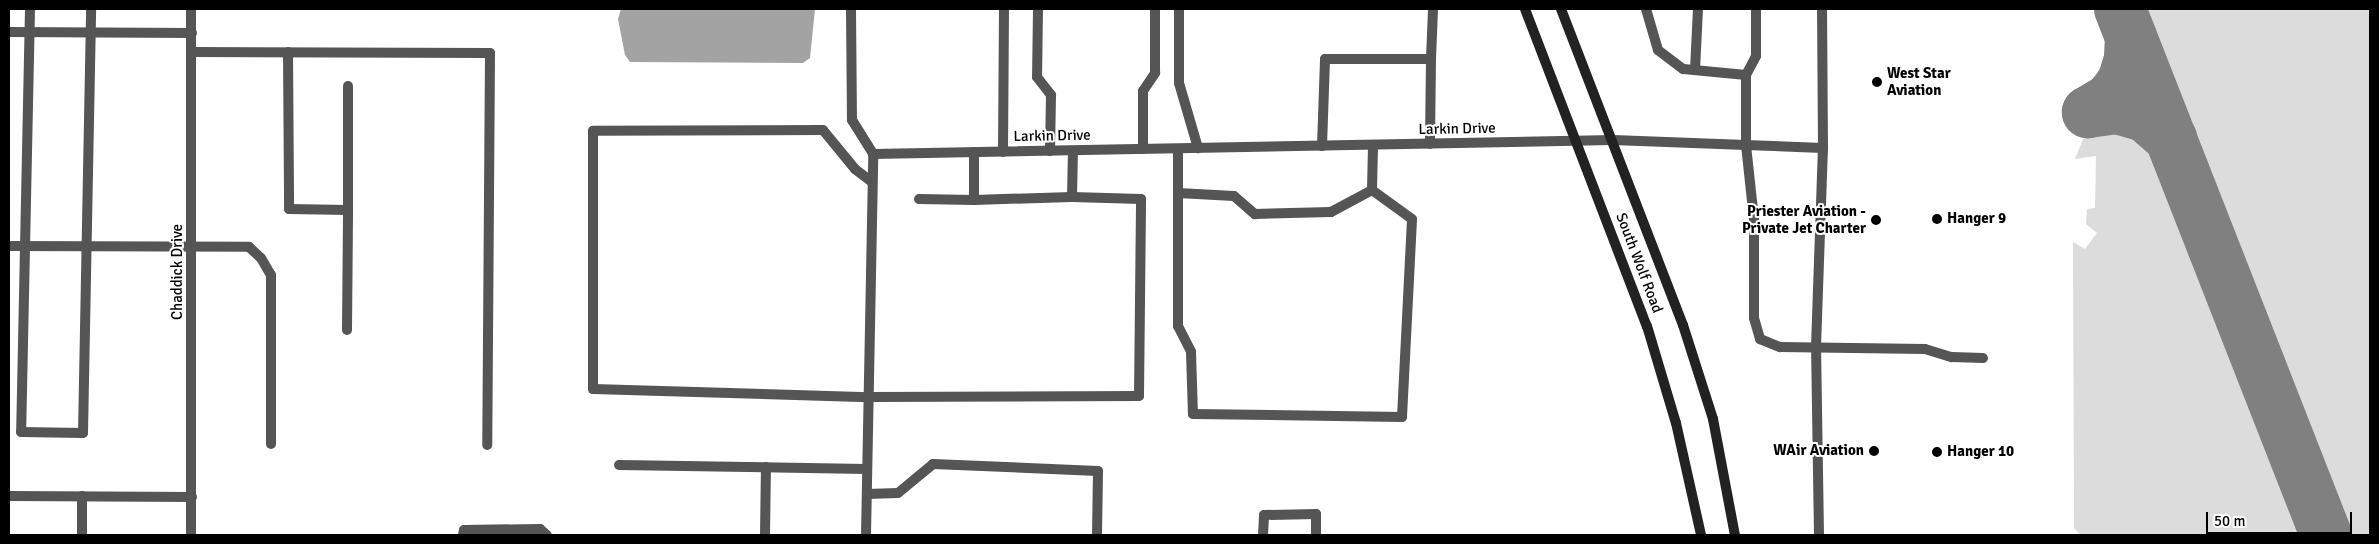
<!DOCTYPE html>
<html>
<head>
<meta charset="utf-8">
<style>
	body { margin:0 }
	#map { position:relative; width:2379px; height:544px; overflow:hidden; background:#fff; font-family:Signika,sans-serif }
	div>[style] { position:absolute }
	[style*='--x'] { left:calc(var(--x)*1px); top:calc(var(--y)*1px); width:calc(var(--w)*1px); rotate:calc(var(--a)*1deg) }
	.green>* { inset:0; background:#dcdcdc }
	.water>* { inset:0; background:#a3a3a3 }
	.taxiway>* { height:52px; margin:-26px; padding:0 26px; transform-origin:26px; border-radius:26px; background:#808080 }
	.lane>* { height:10px; margin:-5px; padding:0 5px; transform-origin:5px; border-radius:5px; background:#555 }
	.street>* { height:10px; margin:-5px; padding:0 5px; transform-origin:5px; border-radius:5px; background:#555 }
	.secondary>* { height:10px; margin:-5px; padding:0 5px; transform-origin:5px; border-radius:5px; background:#222 }
	.dots>* { width:14px; height:14px; translate:-50% -50%; box-sizing:border-box; border:2px solid #fff; border-radius:50% }
	span { translate:-50% -50%; white-space:nowrap; text-align:center; line-height:1.15; -webkit-text-stroke:4px #fff; paint-order:stroke }
	.poi-label { font-size:15px; color:#000; font-weight:700 }
	.left { translate:0 -50%; text-align:left }
	.right { translate:-100% -50%; text-align:right }
	.street-label { font-size:15px; color:#000 }
	.frame { position:absolute; inset:0; border:10px solid #000; pointer-events:none }
	.scale { position:absolute; left:2206px; top:512px; width:146px; height:22px; box-sizing:border-box; border:2px solid #000; border-top:0; padding-left:6px; font-size:15px; line-height:18px; white-space:nowrap; color:#000; -webkit-text-stroke:4px #fff; paint-order:stroke }
</style>
</head>
<body>
<div id="map">
	<div class="green">
		<i style="clip-path:polygon(2142px 9px,2370px 9px,2370px 535px,2348px 535px)"></i>
		<i style="clip-path:polygon(2095px 129px,2120px 130px,2132px 135px,2152px 155px,2301px 535px,2080px 535px,2074px 528px,2073px 242px,2085px 249px,2097px 233px,2086px 224px,2087px 209px,2095px 208px,2096px 156px,2075px 159px,2083px 139px)"></i>
	</div>
	<div class="water">
		<i style="clip-path:polygon(621px 9px,815px 9px,810px 58px,803px 63px,630px 62px,625px 55px,618px 19px)"></i>
	</div>
	<div class="taxiway">
		<i style="--x:2120;--y:9;--w:565;--a:68.61"></i>
		<i style="--x:2131;--y:37;--w:22;--a:93"></i>
		<i style="--x:2130;--y:59;--w:24;--a:107"></i>
		<i style="--x:2123;--y:82;--w:21;--a:127"></i>
		<i style="--x:2110;--y:99;--w:26;--a:149"></i>
		<i style="--x:2088;--y:112;--w:29;--a:-8"></i>
		<i style="--x:2117;--y:108;--w:29;--a:16"></i>
		<i style="--x:2145;--y:116;--w:35;--a:41"></i>
	</div>
	<div class="lane">
		<i style="--x:30;--y:9;--w:423;--a:91.2"></i>
		<i style="--x:21;--y:432;--w:62;--a:0.9"></i>
		<i style="--x:83;--y:433;--w:424;--a:-88.9"></i>
		<i style="--x:851;--y:9;--w:111;--a:89.5"></i>
		<i style="--x:852;--y:120;--w:40;--a:58"></i>
		<i style="--x:1038;--y:9;--w:68;--a:90.8"></i>
		<i style="--x:1037;--y:77;--w:23;--a:52"></i>
		<i style="--x:1051;--y:95;--w:56;--a:91"></i>
		<i style="--x:1179;--y:9;--w:74;--a:90"></i>
		<i style="--x:1179;--y:83;--w:68;--a:73.7"></i>
		<i style="--x:9;--y:32;--w:183;--a:0.3"></i>
		<i style="--x:192;--y:52;--w:298;--a:0.2"></i>
		<i style="--x:490;--y:53;--w:392;--a:90.4"></i>
		<i style="--x:288;--y:52;--w:157;--a:89.6"></i>
		<i style="--x:289;--y:209;--w:59;--a:1"></i>
		<i style="--x:348;--y:210;--w:124;--a:-90"></i>
		<i style="--x:1431;--y:59;--w:50;--a:-87.7"></i>
		<i style="--x:1695;--y:70;--w:61;--a:-87.2"></i>
		<i style="--x:1746;--y:75;--w:21;--a:-62"></i>
		<i style="--x:1756;--y:56;--w:47;--a:-90"></i>
		<i style="--x:1613;--y:140;--w:133;--a:2.2"></i>
		<i style="--x:1746;--y:145;--w:70;--a:-90"></i>
		<i style="--x:1746;--y:75;--w:63;--a:-174.6"></i>
		<i style="--x:1683;--y:69;--w:31;--a:-143"></i>
		<i style="--x:1658;--y:50;--w:43;--a:-106.3"></i>
		<i style="--x:1322;--y:146;--w:87;--a:-88"></i>
		<i style="--x:1325;--y:59;--w:106;--a:0"></i>
		<i style="--x:1431;--y:59;--w:85;--a:90.7"></i>
		<i style="--x:1823;--y:148;--w:77;--a:-177.8"></i>
		<i style="--x:1746;--y:145;--w:75;--a:83.9"></i>
		<i style="--x:1754;--y:220;--w:98;--a:90"></i>
		<i style="--x:1754;--y:318;--w:22;--a:74"></i>
		<i style="--x:1760;--y:339;--w:22;--a:22"></i>
		<i style="--x:1780;--y:347;--w:145;--a:0.8"></i>
		<i style="--x:1925;--y:349;--w:28;--a:17"></i>
		<i style="--x:1952;--y:357;--w:31;--a:2"></i>
		<i style="--x:1143;--y:149;--w:58;--a:-90"></i>
		<i style="--x:1143;--y:91;--w:22;--a:-56"></i>
		<i style="--x:1155;--y:73;--w:64;--a:-90"></i>
		<i style="--x:1178;--y:149;--w:177;--a:90"></i>
		<i style="--x:1178;--y:326;--w:29;--a:63"></i>
		<i style="--x:1191;--y:352;--w:62;--a:88.2"></i>
		<i style="--x:1193;--y:414;--w:209;--a:0.8"></i>
		<i style="--x:1402;--y:417;--w:198;--a:-87.1"></i>
		<i style="--x:1412;--y:219;--w:49;--a:-144.1"></i>
		<i style="--x:1372;--y:190;--w:45;--a:-88.7"></i>
		<i style="--x:974;--y:152;--w:48;--a:90"></i>
		<i style="--x:974;--y:200;--w:98;--a:-1.8"></i>
		<i style="--x:1003;--y:152;--w:143;--a:-89.6"></i>
		<i style="--x:872;--y:182;--w:21;--a:-143"></i>
		<i style="--x:855;--y:169;--w:50;--a:-129.4"></i>
		<i style="--x:823;--y:130;--w:230;--a:179.8"></i>
		<i style="--x:593;--y:131;--w:258;--a:90"></i>
		<i style="--x:593;--y:389;--w:276;--a:1.7"></i>
		<i style="--x:869;--y:397;--w:270;--a:-0.2"></i>
		<i style="--x:1139;--y:396;--w:197;--a:-89.4"></i>
		<i style="--x:1141;--y:199;--w:69;--a:-178.3"></i>
		<i style="--x:1072;--y:197;--w:46;--a:-88.8"></i>
		<i style="--x:1178;--y:193;--w:56;--a:3.1"></i>
		<i style="--x:1234;--y:196;--w:28;--a:41"></i>
		<i style="--x:1255;--y:214;--w:76;--a:-1.5"></i>
		<i style="--x:1331;--y:212;--w:47;--a:-28.2"></i>
		<i style="--x:919;--y:199;--w:55;--a:1"></i>
		<i style="--x:9;--y:246;--w:240;--a:0.2"></i>
		<i style="--x:249;--y:247;--w:16;--a:43"></i>
		<i style="--x:261;--y:258;--w:20;--a:60"></i>
		<i style="--x:271;--y:275;--w:169;--a:90"></i>
		<i style="--x:347;--y:330;--w:120;--a:-89.5"></i>
		<i style="--x:619;--y:465;--w:248;--a:0.9"></i>
		<i style="--x:867;--y:494;--w:31;--a:-2"></i>
		<i style="--x:898;--y:493;--w:45;--a:-39.6"></i>
		<i style="--x:933;--y:464;--w:165;--a:2.4"></i>
		<i style="--x:1098;--y:471;--w:64;--a:90.9"></i>
		<i style="--x:9;--y:496;--w:183;--a:0.3"></i>
		<i style="--x:82;--y:535;--w:39;--a:-90"></i>
		<i style="--x:463;--y:535;--w:5;--a:-79"></i>
		<i style="--x:464;--y:530;--w:76;--a:-0.8"></i>
		<i style="--x:540;--y:529;--w:9;--a:41"></i>
		<i style="--x:765;--y:535;--w:68;--a:-89.2"></i>
		<i style="--x:1263;--y:535;--w:20;--a:-87"></i>
		<i style="--x:1264;--y:515;--w:52;--a:-1.1"></i>
		<i style="--x:1316;--y:514;--w:21;--a:90"></i>
		<i style="--x:1819;--y:535;--w:188;--a:-90.9"></i>
		<i style="--x:1816;--y:347;--w:199;--a:-88"></i>
		<i style="--x:1823;--y:148;--w:139;--a:-90.4"></i>
	</div>
	<div class="street">
		<i style="--x:191;--y:535;--w:526;--a:-90"></i>
		<i style="--x:866;--y:535;--w:381;--a:-88.9"></i>
		<i style="--x:873;--y:154;--w:740;--a:-1.08"></i>
	</div>
	<div class="secondary">
		<i style="--x:1525;--y:9;--w:340;--a:69"></i>
		<i style="--x:1647;--y:326;--w:101;--a:73.4"></i>
		<i style="--x:1676;--y:423;--w:115;--a:77.4"></i>
		<i style="--x:1561;--y:9;--w:339;--a:68.9"></i>
		<i style="--x:1683;--y:325;--w:99;--a:72.3"></i>
		<i style="--x:1713;--y:419;--w:118;--a:79.3"></i>
	</div>
	<div class="dots">
		<i style="left:1877px;top:82px;background:#000"></i>
		<i style="left:1937px;top:219px;background:#000"></i>
		<i style="left:1876px;top:220px;background:#000"></i>
		<i style="left:1874px;top:451px;background:#000"></i>
		<i style="left:1937px;top:452px;background:#000"></i>
	</div>
	<div class="poi-label">
		<span class="left" style="left:1887px;top:82px">West Star<br>Aviation</span>
		<span class="right" style="left:1866px;top:220px">Priester Aviation -<br>Private Jet Charter</span>
		<span class="left" style="left:1947px;top:219px">Hanger 9</span>
		<span class="right" style="left:1864px;top:451px">WAir Aviation</span>
		<span class="left" style="left:1947px;top:452px">Hanger 10</span>
	</div>
	<div class="street-label">
		<span style="left:1457px;top:129px;rotate:-1deg">Larkin Drive</span>
		<span style="left:1052px;top:136px;rotate:-1deg">Larkin Drive</span>
		<span style="left:1639px;top:263px;rotate:69deg">South Wolf Road</span>
		<span style="left:178px;top:272px;rotate:-90deg">Chaddick Drive</span>
	</div>
	<div class="frame"></div>
	<div class="scale">50 m</div>
</div>
</body>
</html>
